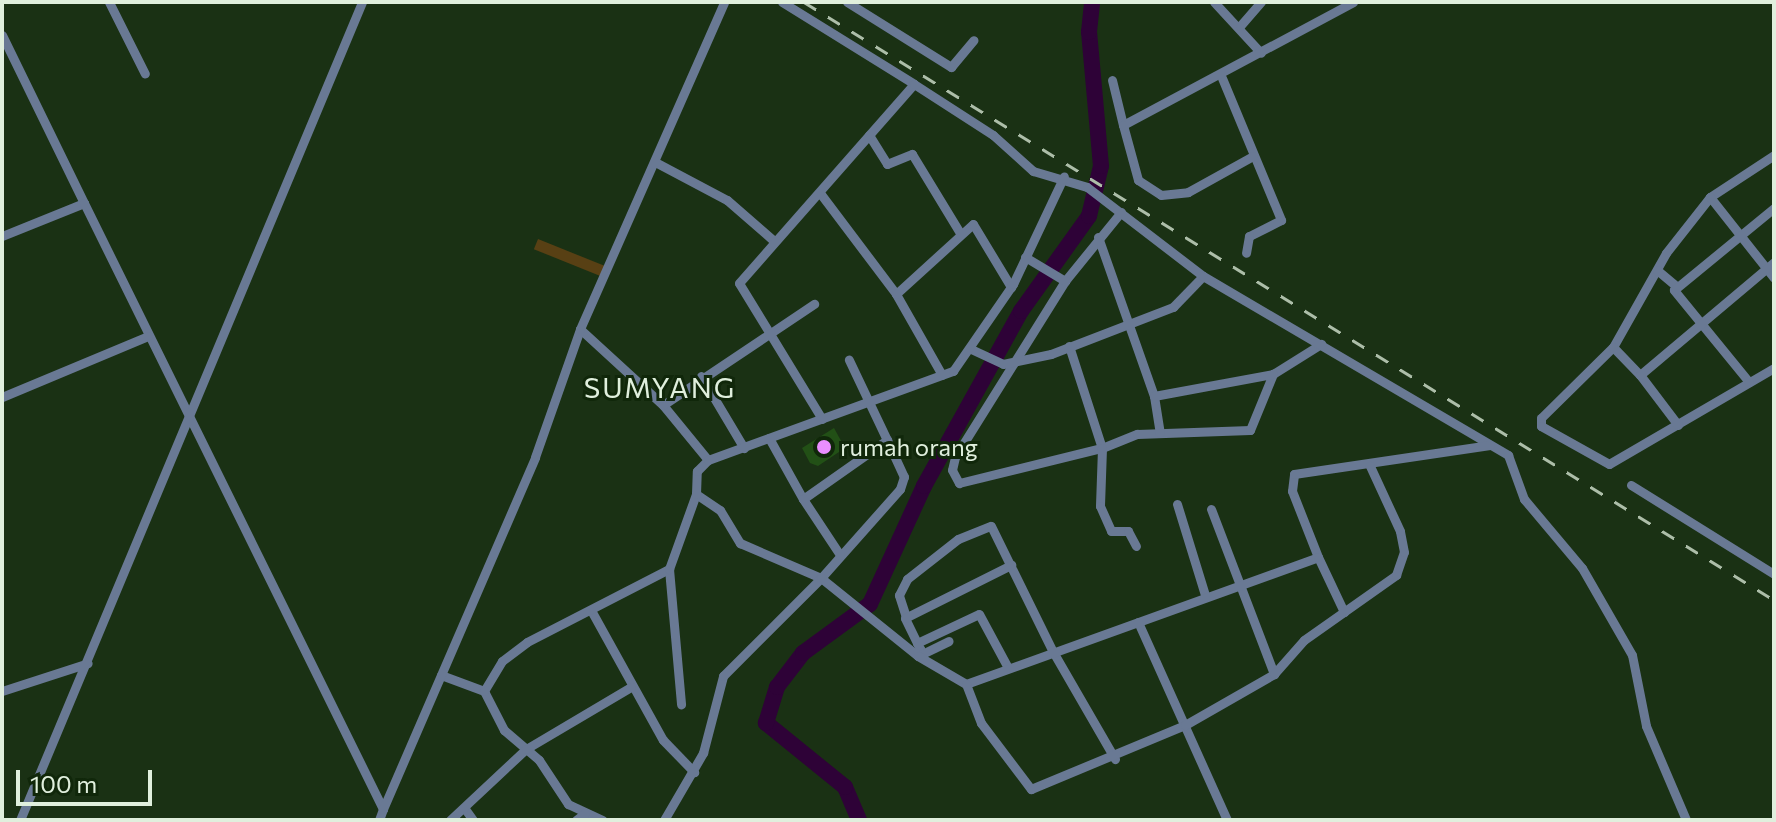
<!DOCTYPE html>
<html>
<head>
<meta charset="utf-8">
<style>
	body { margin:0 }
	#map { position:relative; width:1776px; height:822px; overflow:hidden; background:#1a3114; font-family:Commissioner,sans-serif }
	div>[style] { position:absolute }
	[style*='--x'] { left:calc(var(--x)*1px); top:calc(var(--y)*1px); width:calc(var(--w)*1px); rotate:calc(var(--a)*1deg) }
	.green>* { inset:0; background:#584014; transform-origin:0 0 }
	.river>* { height:16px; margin:-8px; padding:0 8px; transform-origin:8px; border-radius:8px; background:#2e0237 }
	.building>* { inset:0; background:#225016 }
	.minor>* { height:9px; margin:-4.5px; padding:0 4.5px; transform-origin:4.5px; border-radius:4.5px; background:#697994 }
	.rail>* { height:3px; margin-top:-1.5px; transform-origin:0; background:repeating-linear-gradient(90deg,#adbea9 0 14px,transparent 0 28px) }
	.dots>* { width:22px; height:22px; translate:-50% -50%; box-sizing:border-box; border:4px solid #10270a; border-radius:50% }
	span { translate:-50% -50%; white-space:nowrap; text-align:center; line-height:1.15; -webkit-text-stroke:6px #10270a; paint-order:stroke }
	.poi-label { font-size:24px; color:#e0efdd }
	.left { translate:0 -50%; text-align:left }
	.quarter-label { font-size:28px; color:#e0efdd; letter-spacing:2px }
	.frame { position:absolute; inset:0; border:4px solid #e0efdd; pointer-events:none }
	.scale { position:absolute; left:16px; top:770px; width:136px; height:36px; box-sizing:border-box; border:4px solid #e0efdd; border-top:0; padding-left:10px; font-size:24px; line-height:28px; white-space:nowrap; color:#e0efdd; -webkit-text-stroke:6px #10270a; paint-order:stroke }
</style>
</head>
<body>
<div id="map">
	<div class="green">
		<i style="left:538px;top:239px;width:73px;height:11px;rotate:22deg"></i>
	</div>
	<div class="river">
		<i style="--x:859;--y:820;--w:36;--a:-113"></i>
		<i style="--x:845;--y:787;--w:102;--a:-141"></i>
		<i style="--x:766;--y:723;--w:38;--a:-73"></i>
		<i style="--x:777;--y:687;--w:43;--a:-52.6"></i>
		<i style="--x:803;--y:653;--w:83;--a:-36.2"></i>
		<i style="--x:870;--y:604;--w:130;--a:-65.4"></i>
		<i style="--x:924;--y:486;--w:200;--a:-61"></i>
		<i style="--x:1021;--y:311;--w:117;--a:-54.4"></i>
		<i style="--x:1089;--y:216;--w:51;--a:-76.5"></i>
		<i style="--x:1101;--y:166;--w:135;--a:-95.1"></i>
		<i style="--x:1089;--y:32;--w:30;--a:-84"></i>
	</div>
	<div class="building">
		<i style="clip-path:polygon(834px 428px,845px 448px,818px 466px,810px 463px,802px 448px)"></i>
	</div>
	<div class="minor">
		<i style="--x:109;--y:2;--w:80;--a:63.4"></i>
		<i style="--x:782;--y:2;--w:155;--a:31.8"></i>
		<i style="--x:847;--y:2;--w:123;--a:32"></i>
		<i style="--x:951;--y:67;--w:35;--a:-50"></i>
		<i style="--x:1214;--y:2;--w:69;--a:47.3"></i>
		<i style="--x:1240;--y:26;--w:32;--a:-49"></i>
		<i style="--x:2;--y:35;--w:187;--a:64"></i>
		<i style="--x:84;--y:203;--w:88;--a:158.1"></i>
		<i style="--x:1222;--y:78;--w:154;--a:67.4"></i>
		<i style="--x:1281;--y:220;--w:36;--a:153"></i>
		<i style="--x:1249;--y:236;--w:17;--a:100"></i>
		<i style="--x:1112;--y:80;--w:46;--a:76.3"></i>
		<i style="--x:1123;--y:125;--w:261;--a:-28.1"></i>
		<i style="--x:1123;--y:125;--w:57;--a:74.7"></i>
		<i style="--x:1138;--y:180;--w:27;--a:33"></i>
		<i style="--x:1161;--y:195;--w:27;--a:-6"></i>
		<i style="--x:1188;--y:192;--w:74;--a:-29"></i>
		<i style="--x:869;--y:135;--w:34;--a:58"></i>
		<i style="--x:887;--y:164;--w:27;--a:-22"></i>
		<i style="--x:912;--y:154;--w:92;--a:58.7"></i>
		<i style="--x:1774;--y:155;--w:77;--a:146.7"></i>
		<i style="--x:1710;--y:197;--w:71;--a:128.2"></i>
		<i style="--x:1666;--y:253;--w:108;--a:119.4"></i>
		<i style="--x:1613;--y:347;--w:101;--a:135.4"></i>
		<i style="--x:1541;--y:418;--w:8;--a:90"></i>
		<i style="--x:1541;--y:426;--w:78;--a:29.2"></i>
		<i style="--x:1609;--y:464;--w:191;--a:-30.2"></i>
		<i style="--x:657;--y:163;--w:79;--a:27.9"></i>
		<i style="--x:727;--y:200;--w:62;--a:41.1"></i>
		<i style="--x:820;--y:193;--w:126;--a:53"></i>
		<i style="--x:896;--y:294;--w:93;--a:60.4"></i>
		<i style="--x:1710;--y:197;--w:103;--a:51.7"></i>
		<i style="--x:84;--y:203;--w:676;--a:63.74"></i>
		<i style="--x:383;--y:809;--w:12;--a:110"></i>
		<i style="--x:1121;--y:212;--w:89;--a:129.1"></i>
		<i style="--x:1065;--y:281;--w:208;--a:122"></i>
		<i style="--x:955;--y:457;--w:13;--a:103"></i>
		<i style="--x:952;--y:470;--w:15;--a:62"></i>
		<i style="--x:959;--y:483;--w:147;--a:-13.8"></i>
		<i style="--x:1102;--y:448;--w:38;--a:-22"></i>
		<i style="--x:1137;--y:434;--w:113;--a:-2"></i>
		<i style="--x:1250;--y:430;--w:61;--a:-67.7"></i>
		<i style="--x:1273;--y:374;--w:57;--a:-32"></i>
		<i style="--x:1098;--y:237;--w:169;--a:70.6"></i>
		<i style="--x:1154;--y:396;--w:37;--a:81"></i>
		<i style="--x:1025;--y:257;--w:47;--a:31"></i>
		<i style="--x:1657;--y:270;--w:23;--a:40"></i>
		<i style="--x:896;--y:294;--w:104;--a:-42.3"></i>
		<i style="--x:973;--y:224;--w:74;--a:58.9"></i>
		<i style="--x:580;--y:329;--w:113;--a:42.5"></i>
		<i style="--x:1069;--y:346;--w:107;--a:72.1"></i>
		<i style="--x:1102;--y:448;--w:58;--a:92"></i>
		<i style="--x:1100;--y:506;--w:27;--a:66"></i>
		<i style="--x:1111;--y:531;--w:17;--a:0"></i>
		<i style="--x:1128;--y:531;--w:17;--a:62"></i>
		<i style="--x:1613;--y:347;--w:39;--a:46"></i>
		<i style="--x:971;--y:349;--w:35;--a:25"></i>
		<i style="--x:1003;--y:364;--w:49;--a:-11.8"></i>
		<i style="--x:1051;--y:354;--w:131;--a:-21.1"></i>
		<i style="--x:1173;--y:307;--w:43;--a:-45.9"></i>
		<i style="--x:701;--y:376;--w:84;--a:59.2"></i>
		<i style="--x:1749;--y:382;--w:119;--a:-129.2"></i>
		<i style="--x:1674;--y:290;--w:129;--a:-39.4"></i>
		<i style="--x:1154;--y:396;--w:121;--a:-10.5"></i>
		<i style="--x:2;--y:397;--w:158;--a:-22.7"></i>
		<i style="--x:822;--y:419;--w:159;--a:-121.4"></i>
		<i style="--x:739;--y:283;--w:265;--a:-48.7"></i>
		<i style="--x:914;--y:84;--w:94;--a:32.8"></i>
		<i style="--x:993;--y:135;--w:54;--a:42"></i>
		<i style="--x:1033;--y:171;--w:56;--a:16.5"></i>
		<i style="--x:1087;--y:187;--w:146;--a:37.5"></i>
		<i style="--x:1203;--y:276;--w:354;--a:30.4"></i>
		<i style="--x:1508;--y:455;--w:47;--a:70"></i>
		<i style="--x:1524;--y:499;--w:90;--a:50"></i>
		<i style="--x:1582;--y:568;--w:100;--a:60.1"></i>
		<i style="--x:1632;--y:655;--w:72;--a:78.8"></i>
		<i style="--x:1646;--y:726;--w:102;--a:66.9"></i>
		<i style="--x:1678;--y:425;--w:63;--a:-127.2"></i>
		<i style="--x:1640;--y:375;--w:175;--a:-40.1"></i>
		<i style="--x:769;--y:438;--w:70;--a:60.9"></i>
		<i style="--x:803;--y:499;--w:103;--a:-35.1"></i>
		<i style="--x:887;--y:440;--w:89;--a:-115.4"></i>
		<i style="--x:708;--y:460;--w:71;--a:-129.3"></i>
		<i style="--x:663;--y:405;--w:182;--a:-33.8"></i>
		<i style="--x:1631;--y:485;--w:168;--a:31.9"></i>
		<i style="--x:696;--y:494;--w:29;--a:34"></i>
		<i style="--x:720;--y:510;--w:39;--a:59"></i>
		<i style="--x:740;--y:543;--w:88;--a:23.4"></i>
		<i style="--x:821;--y:578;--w:119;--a:-48.4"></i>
		<i style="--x:900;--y:489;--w:13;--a:-72"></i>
		<i style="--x:904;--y:477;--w:41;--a:-114.7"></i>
		<i style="--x:803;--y:499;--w:67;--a:56.5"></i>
		<i style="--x:1177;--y:504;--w:95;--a:72.9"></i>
		<i style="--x:1211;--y:509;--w:177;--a:69.1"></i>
		<i style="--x:1318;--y:557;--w:71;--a:-111.5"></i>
		<i style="--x:1292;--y:491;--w:17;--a:-83"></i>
		<i style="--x:1294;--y:474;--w:198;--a:-8.4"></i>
		<i style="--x:669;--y:569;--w:136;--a:84.9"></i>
		<i style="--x:592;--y:612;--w:146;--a:61"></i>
		<i style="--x:663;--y:740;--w:45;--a:45.9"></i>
		<i style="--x:906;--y:617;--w:23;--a:-108"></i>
		<i style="--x:899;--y:595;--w:18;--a:-63"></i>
		<i style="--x:907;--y:579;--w:65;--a:-38.1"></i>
		<i style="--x:958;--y:539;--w:35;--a:-22"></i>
		<i style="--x:991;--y:526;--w:138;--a:63.8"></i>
		<i style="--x:1052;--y:650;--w:126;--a:60"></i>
		<i style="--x:1138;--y:622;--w:217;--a:65.8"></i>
		<i style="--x:917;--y:643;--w:68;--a:-25.1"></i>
		<i style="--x:979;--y:614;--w:59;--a:61.7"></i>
		<i style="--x:917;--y:655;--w:7;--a:-63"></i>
		<i style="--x:920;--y:649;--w:34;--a:-116"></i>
		<i style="--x:905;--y:618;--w:119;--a:-26.6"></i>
		<i style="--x:918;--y:656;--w:34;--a:-26"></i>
		<i style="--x:441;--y:675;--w:46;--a:20.4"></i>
		<i style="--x:484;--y:691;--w:44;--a:62.9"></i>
		<i style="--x:504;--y:730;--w:46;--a:40.6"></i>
		<i style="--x:539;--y:760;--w:53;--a:56.6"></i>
		<i style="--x:568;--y:804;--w:38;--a:25"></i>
		<i style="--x:966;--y:684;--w:374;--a:-19.8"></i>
		<i style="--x:1318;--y:557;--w:61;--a:64.7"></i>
		<i style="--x:2;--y:691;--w:90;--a:-18"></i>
		<i style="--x:484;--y:691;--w:35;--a:-59"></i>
		<i style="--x:502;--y:661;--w:31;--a:-37"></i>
		<i style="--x:527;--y:642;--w:160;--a:-27.2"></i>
		<i style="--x:669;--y:569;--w:80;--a:-70.2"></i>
		<i style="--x:696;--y:494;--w:23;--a:-88"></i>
		<i style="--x:697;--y:471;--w:16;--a:-45"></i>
		<i style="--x:708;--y:460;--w:261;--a:-20"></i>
		<i style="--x:953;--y:371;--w:106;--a:-55.4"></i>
		<i style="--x:1013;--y:284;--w:119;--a:-64.7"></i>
		<i style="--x:383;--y:809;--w:383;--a:-66.6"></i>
		<i style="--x:535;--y:457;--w:136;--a:-70.6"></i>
		<i style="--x:580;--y:329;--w:357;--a:-66.2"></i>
		<i style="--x:465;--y:809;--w:14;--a:54"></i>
		<i style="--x:20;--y:820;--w:887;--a:-67.31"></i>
		<i style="--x:450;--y:820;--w:104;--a:-43.1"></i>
		<i style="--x:526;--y:749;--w:122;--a:-30.6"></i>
		<i style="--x:576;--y:820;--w:11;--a:-38"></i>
		<i style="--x:664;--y:820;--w:78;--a:-59.8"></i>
		<i style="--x:703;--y:753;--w:80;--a:-75.4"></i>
		<i style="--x:723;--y:676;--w:139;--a:-45"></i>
		<i style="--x:821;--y:578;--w:124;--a:38.8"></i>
		<i style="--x:918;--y:656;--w:56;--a:30.3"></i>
		<i style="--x:966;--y:684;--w:42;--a:69"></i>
		<i style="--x:981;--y:723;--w:83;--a:52.9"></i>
		<i style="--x:1031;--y:789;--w:167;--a:-22.6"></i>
		<i style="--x:1185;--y:725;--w:103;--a:-29.8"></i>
		<i style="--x:1274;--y:674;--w:45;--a:-48.6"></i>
		<i style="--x:1304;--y:640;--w:113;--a:-35.2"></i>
		<i style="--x:1396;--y:575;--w:24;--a:-71"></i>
		<i style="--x:1404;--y:552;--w:21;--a:-101"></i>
		<i style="--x:1400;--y:531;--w:72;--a:-114.8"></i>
	</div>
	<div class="rail">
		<i style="--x:804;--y:2;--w:1140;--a:31.65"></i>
	</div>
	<div class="dots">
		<i style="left:824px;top:447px;background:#e98efe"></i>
	</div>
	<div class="poi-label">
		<span class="left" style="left:840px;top:447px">rumah orang</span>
	</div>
	<div class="quarter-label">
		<span style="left:660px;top:387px">SUMYANG</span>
	</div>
	<div class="frame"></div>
	<div class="scale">100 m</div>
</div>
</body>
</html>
